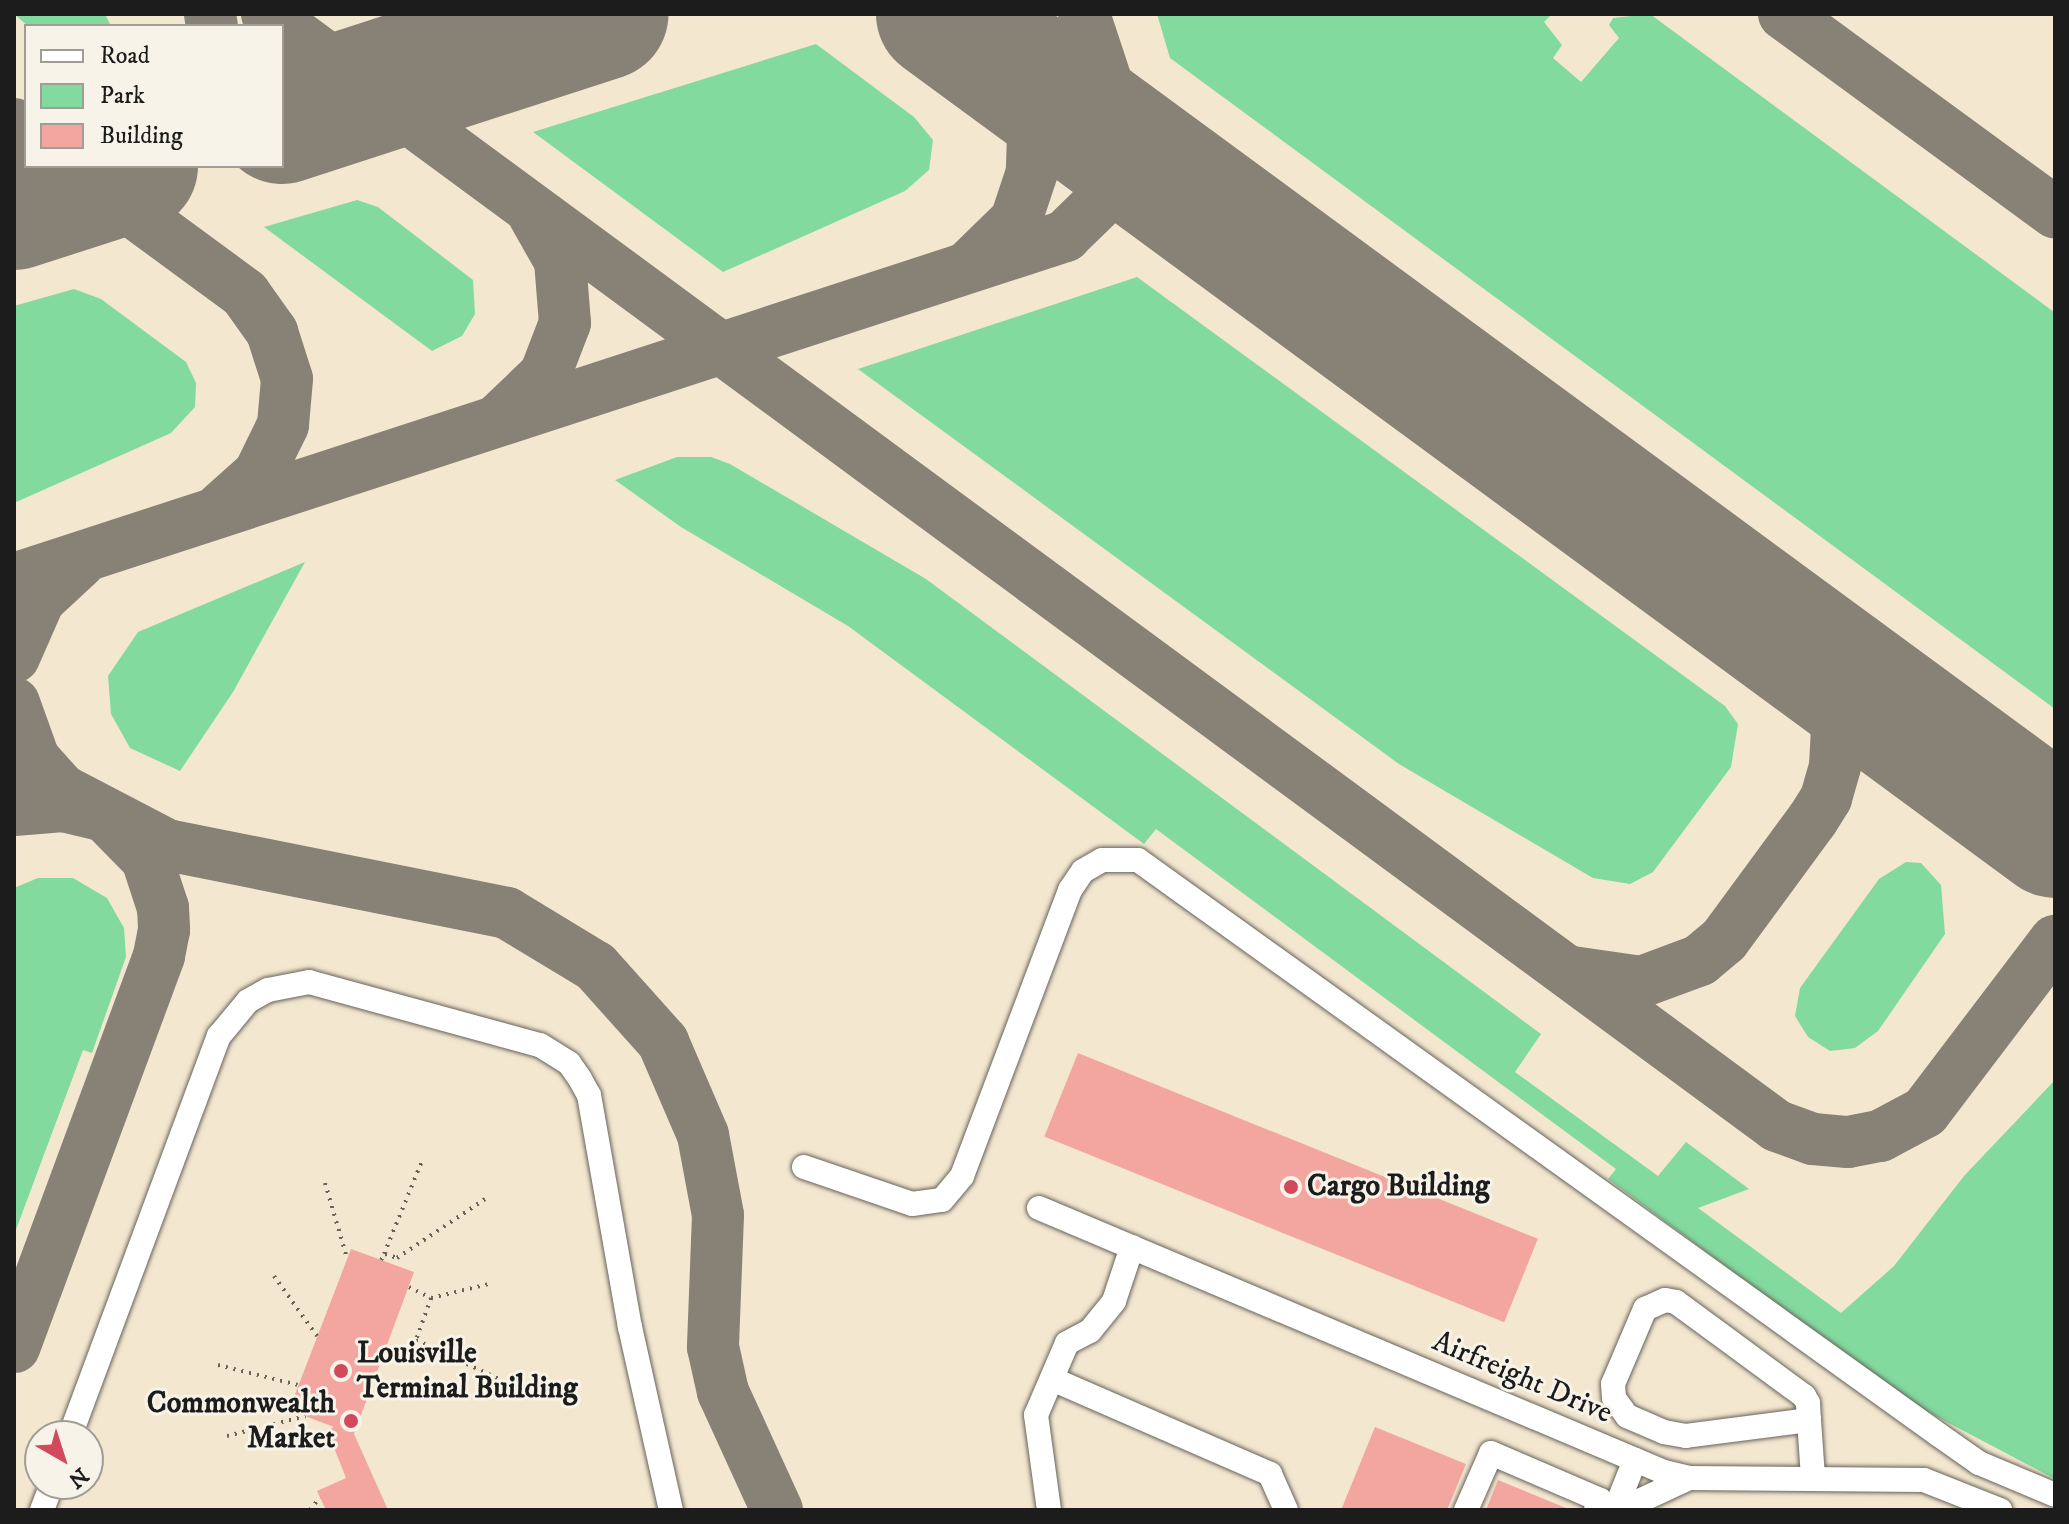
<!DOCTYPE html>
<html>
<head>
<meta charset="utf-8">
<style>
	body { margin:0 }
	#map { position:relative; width:2069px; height:1524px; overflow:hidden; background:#f3e7d0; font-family:"IM FELL DW Pica",serif }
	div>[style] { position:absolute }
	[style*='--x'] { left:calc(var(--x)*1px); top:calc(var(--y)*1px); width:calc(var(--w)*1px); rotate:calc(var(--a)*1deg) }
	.green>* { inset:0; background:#82da9f }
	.taxiway>* { height:52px; margin:-26px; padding:0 26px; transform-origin:26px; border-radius:26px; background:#888276 }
	.runway>* { height:132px; margin:-66px; padding:0 66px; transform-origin:66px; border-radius:66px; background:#888276 }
	.building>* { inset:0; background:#f3a69f; transform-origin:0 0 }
	.path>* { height:4px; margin-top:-2px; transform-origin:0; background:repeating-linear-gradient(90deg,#67635b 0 2px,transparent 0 8px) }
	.roads { filter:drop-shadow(0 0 2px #67635b) drop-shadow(0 0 2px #67635b) }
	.minor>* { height:24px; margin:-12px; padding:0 12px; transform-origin:12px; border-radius:12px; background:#fff }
	.dots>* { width:22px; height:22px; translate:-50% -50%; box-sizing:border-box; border:4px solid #f7f3e8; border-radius:50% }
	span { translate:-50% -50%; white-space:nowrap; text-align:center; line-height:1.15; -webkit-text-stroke:6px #f7f3e8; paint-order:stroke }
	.poi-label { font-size:30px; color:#1c1c1c; font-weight:700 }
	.left { translate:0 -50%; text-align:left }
	.right { translate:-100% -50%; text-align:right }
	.street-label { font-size:30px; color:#1c1c1c }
	.frame { position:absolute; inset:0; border:16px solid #1c1c1c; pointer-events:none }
	.legend { position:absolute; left:24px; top:24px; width:260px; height:144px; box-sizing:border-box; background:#f7f3e8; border:2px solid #9f9d96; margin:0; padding:10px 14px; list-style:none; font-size:24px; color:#1c1c1c }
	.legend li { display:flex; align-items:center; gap:16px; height:40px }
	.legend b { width:40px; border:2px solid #9f9d96 }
	.north { position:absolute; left:24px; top:1420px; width:80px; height:80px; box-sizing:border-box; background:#f7f3e8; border:2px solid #9f9d96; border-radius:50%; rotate:141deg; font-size:22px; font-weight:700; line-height:32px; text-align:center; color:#1c1c1c }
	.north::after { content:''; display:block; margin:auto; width:28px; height:36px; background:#d1495b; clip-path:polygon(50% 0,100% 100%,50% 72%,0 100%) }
</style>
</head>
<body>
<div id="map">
	<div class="green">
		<i style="clip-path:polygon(14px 14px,105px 14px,111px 26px,28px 26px)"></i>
		<i style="clip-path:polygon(1157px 14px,1552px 14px,1544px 22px,1562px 45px,1553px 58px,1581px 82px,1619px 38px,1609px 25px,1613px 18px,1650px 14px,2054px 312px,2055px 709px,1170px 58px)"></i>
		<i style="clip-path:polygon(816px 44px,914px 117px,933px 140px,929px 170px,905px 191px,723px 272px,533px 132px)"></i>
		<i style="clip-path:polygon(357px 200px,378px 207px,473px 280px,475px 314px,462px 336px,432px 351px,264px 227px)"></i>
		<i style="clip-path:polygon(1137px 277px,1725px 706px,1738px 724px,1731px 767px,1653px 872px,1630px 884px,1593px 878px,1399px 764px,858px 369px)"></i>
		<i style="clip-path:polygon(74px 289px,101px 299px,186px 362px,196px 383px,195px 407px,171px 433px,14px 503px,14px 306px)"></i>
		<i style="clip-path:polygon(677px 457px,711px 457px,730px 464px,926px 579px,1541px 1034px,1515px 1072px,1658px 1176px,1686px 1142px,1749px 1189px,1698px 1208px,1841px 1313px,1894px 1266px,1964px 1176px,2055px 1080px,2055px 1479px,1909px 1402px,1608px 1179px,1616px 1169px,1156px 829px,1144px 844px,848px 626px,681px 527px,615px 480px)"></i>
		<i style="clip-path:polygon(305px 562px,233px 692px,180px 771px,130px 748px,111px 714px,108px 676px,138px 632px)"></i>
		<i style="clip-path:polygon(1906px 862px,1921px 863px,1941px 885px,1945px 934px,1878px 1031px,1855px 1048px,1830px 1051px,1808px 1037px,1795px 1016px,1800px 988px,1879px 879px)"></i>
		<i style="clip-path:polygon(38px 878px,73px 878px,107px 898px,124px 928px,126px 957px,92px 1053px,83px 1050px,14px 1235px,14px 888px)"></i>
	</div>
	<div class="taxiway">
		<i style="--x:210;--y:14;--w:12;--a:81"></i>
		<i style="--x:267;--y:14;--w:1875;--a:36.37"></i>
		<i style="--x:1777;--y:1126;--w:38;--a:20"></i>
		<i style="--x:1813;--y:1139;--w:35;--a:5"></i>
		<i style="--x:1848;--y:1142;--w:33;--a:-11"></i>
		<i style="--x:1880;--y:1136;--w:51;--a:-28.1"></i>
		<i style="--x:1925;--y:1112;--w:215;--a:-52.8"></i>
		<i style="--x:936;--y:14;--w:75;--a:36.9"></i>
		<i style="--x:996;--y:59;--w:34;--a:53"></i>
		<i style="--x:1016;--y:86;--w:53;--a:71.2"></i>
		<i style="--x:1033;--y:136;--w:36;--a:92"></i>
		<i style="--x:1032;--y:172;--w:51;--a:108.4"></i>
		<i style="--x:1016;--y:220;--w:66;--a:135.6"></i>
		<i style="--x:1784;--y:14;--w:336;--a:36.2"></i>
		<i style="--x:282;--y:123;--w:62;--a:-17.9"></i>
		<i style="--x:341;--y:104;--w:61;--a:11.3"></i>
		<i style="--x:14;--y:124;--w:15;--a:37"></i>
		<i style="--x:71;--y:166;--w:216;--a:36.3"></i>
		<i style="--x:245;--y:294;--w:47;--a:54.6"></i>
		<i style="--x:272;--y:332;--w:49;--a:72.3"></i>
		<i style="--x:287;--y:379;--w:46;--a:95"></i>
		<i style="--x:283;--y:425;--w:55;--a:116.1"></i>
		<i style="--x:259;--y:474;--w:51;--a:138.2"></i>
		<i style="--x:14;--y:206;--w:63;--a:-11"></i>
		<i style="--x:76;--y:194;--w:47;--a:16.1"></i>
		<i style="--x:501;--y:417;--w:61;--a:-43.7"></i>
		<i style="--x:545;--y:375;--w:56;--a:-69"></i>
		<i style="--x:565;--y:323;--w:62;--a:-94.6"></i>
		<i style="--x:560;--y:261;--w:53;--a:-119.5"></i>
		<i style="--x:14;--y:579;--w:1106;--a:-18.07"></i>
		<i style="--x:1065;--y:236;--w:54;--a:-44.3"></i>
		<i style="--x:1104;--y:198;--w:55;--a:-73.2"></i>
		<i style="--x:1120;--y:145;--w:34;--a:-97"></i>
		<i style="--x:1116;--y:111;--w:102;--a:-108.3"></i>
		<i style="--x:14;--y:657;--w:62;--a:-66.3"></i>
		<i style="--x:39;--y:600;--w:57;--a:-42.9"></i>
		<i style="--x:14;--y:703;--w:59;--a:70.3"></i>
		<i style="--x:34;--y:759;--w:38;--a:48"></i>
		<i style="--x:14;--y:765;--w:173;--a:27.6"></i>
		<i style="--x:167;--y:845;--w:347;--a:11.3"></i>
		<i style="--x:507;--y:913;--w:104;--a:31.2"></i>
		<i style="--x:596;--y:967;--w:101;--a:48.2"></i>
		<i style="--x:663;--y:1042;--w:101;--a:66.7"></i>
		<i style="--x:703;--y:1135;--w:81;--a:79.4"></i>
		<i style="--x:718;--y:1215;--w:132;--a:92.2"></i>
		<i style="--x:713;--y:1347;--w:46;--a:77.5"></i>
		<i style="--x:723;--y:1392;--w:130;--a:65.4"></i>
		<i style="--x:14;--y:810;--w:49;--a:-4.7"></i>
		<i style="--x:63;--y:806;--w:43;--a:13.4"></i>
		<i style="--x:105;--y:816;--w:60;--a:45.7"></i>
		<i style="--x:147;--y:859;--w:52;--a:71.9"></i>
		<i style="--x:163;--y:908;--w:22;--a:87"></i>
		<i style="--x:164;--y:930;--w:26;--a:101"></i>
		<i style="--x:159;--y:956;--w:417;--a:110.3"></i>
		<i style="--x:1572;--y:972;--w:70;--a:8.2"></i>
		<i style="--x:1641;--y:982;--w:63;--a:-20.4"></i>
		<i style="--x:1700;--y:960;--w:31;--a:-40"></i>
		<i style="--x:1724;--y:940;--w:150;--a:-53.7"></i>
		<i style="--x:1813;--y:819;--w:25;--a:-58"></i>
		<i style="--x:1826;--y:798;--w:33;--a:-74"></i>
		<i style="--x:1835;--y:766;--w:35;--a:-87"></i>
		<i style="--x:1837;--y:731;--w:70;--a:-109.2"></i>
		<i style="--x:1814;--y:665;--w:36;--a:-134"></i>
		<i style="--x:1789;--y:639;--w:187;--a:-142.8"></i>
	</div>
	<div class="runway">
		<i style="--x:942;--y:14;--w:1381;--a:36.31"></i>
		<i style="--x:282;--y:118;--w:337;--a:-18"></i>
		<i style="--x:14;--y:204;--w:124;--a:-17.9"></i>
	</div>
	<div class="building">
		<i style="left:1078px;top:1053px;width:496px;height:90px;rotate:22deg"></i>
		<i style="clip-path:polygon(351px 1249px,414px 1272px,354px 1434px,388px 1510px,326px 1510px,317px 1491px,346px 1478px,327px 1430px,334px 1427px,289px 1410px)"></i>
		<i style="clip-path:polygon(1375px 1427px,1466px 1464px,1447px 1510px,1341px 1510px)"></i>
		<i style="clip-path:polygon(1498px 1480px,1571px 1510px,1486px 1510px)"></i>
	</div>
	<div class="path">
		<i style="--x:325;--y:1183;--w:78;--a:73.7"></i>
		<i style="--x:384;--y:1254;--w:100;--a:-67.8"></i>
		<i style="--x:381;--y:1260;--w:7;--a:-56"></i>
		<i style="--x:385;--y:1254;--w:13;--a:18"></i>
		<i style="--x:397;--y:1258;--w:106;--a:-33.8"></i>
		<i style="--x:274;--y:1276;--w:74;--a:54.4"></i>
		<i style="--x:409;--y:1287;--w:25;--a:27"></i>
		<i style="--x:431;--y:1298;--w:60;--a:-13.6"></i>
		<i style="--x:431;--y:1298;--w:45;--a:109.7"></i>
		<i style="--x:416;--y:1340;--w:96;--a:25.2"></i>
		<i style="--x:218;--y:1365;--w:82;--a:14"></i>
		<i style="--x:227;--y:1436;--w:81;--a:-14.2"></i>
		<i style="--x:310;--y:1510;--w:16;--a:-52"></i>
	</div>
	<div class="roads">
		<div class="minor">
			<i style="--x:804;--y:1167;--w:114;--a:18.9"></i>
			<i style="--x:912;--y:1204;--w:30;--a:-8"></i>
			<i style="--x:942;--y:1200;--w:31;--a:-50"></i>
			<i style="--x:962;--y:1176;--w:306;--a:-69.3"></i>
			<i style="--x:1070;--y:890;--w:23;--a:-56"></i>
			<i style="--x:1083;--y:871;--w:22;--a:-30"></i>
			<i style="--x:1102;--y:860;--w:36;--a:0"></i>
			<i style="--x:1138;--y:860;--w:986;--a:35.67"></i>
			<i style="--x:1939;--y:1435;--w:49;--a:35"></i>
			<i style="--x:1979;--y:1463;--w:82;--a:22.8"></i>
			<i style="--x:1039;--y:1208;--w:678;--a:22.9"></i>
			<i style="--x:1664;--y:1472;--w:26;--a:13"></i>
			<i style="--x:1689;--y:1478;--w:235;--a:0.5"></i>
			<i style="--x:1924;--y:1480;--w:82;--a:21.5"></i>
			<i style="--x:1052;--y:1379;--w:238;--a:23.5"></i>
			<i style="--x:1270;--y:1474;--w:39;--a:66"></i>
			<i style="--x:1809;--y:1420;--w:124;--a:172.6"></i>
			<i style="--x:1686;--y:1436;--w:22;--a:-170"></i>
			<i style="--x:1664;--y:1432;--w:40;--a:-156.6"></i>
			<i style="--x:1627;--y:1416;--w:22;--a:-126"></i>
			<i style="--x:1614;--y:1398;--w:14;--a:-94"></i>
			<i style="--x:1613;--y:1384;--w:82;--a:-66.9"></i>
			<i style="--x:1645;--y:1309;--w:22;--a:-24"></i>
			<i style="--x:1665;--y:1300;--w:11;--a:10"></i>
			<i style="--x:1676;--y:1302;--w:159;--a:36.3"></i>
			<i style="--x:1804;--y:1396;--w:8;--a:60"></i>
			<i style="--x:1808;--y:1403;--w:17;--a:87"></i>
			<i style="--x:1809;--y:1420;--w:57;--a:86"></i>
			<i style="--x:70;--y:1436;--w:427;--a:-69.6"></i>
			<i style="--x:219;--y:1036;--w:45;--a:-50.4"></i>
			<i style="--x:248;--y:1001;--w:23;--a:-29"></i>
			<i style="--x:268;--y:990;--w:42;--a:-11"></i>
			<i style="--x:309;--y:982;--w:239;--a:15.3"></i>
			<i style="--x:540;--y:1045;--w:34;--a:32"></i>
			<i style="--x:569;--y:1063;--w:19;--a:55"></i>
			<i style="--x:580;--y:1079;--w:18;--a:61"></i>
			<i style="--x:589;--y:1095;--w:236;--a:80"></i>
			<i style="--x:630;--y:1327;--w:188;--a:77.4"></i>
			<i style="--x:42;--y:1510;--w:28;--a:-69"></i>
			<i style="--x:1049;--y:1510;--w:96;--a:-97.8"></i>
			<i style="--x:1036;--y:1415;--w:78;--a:-66.7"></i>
			<i style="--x:1067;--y:1343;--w:26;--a:-28"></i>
			<i style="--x:1090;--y:1331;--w:38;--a:-51"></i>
			<i style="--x:1114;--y:1301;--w:57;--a:-71.6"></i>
			<i style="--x:1466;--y:1510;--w:62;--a:-66.3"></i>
			<i style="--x:1491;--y:1453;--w:119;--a:23.3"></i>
			<i style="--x:1600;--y:1500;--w:11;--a:112"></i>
			<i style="--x:1615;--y:1510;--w:54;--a:-68.2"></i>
			<i style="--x:1620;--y:1510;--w:76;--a:-24.9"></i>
		</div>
	</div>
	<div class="dots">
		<i style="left:1291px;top:1187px;background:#d1495b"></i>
		<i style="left:341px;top:1371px;background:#d1495b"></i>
		<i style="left:351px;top:1421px;background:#d1495b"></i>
	</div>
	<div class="poi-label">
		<span class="left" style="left:1307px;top:1187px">Cargo Building</span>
		<span class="left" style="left:357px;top:1371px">Louisville<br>Terminal Building</span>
		<span class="right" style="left:335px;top:1421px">Commonwealth<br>Market</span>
	</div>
	<div class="street-label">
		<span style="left:1522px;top:1378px;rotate:23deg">Airfreight Drive</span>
	</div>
	<div class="frame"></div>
	<ul class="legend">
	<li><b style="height:10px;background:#fff"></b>Road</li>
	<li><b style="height:22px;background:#82da9f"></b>Park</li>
	<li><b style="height:22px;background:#f3a69f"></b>Building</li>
	</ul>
	<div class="north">N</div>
</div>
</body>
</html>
